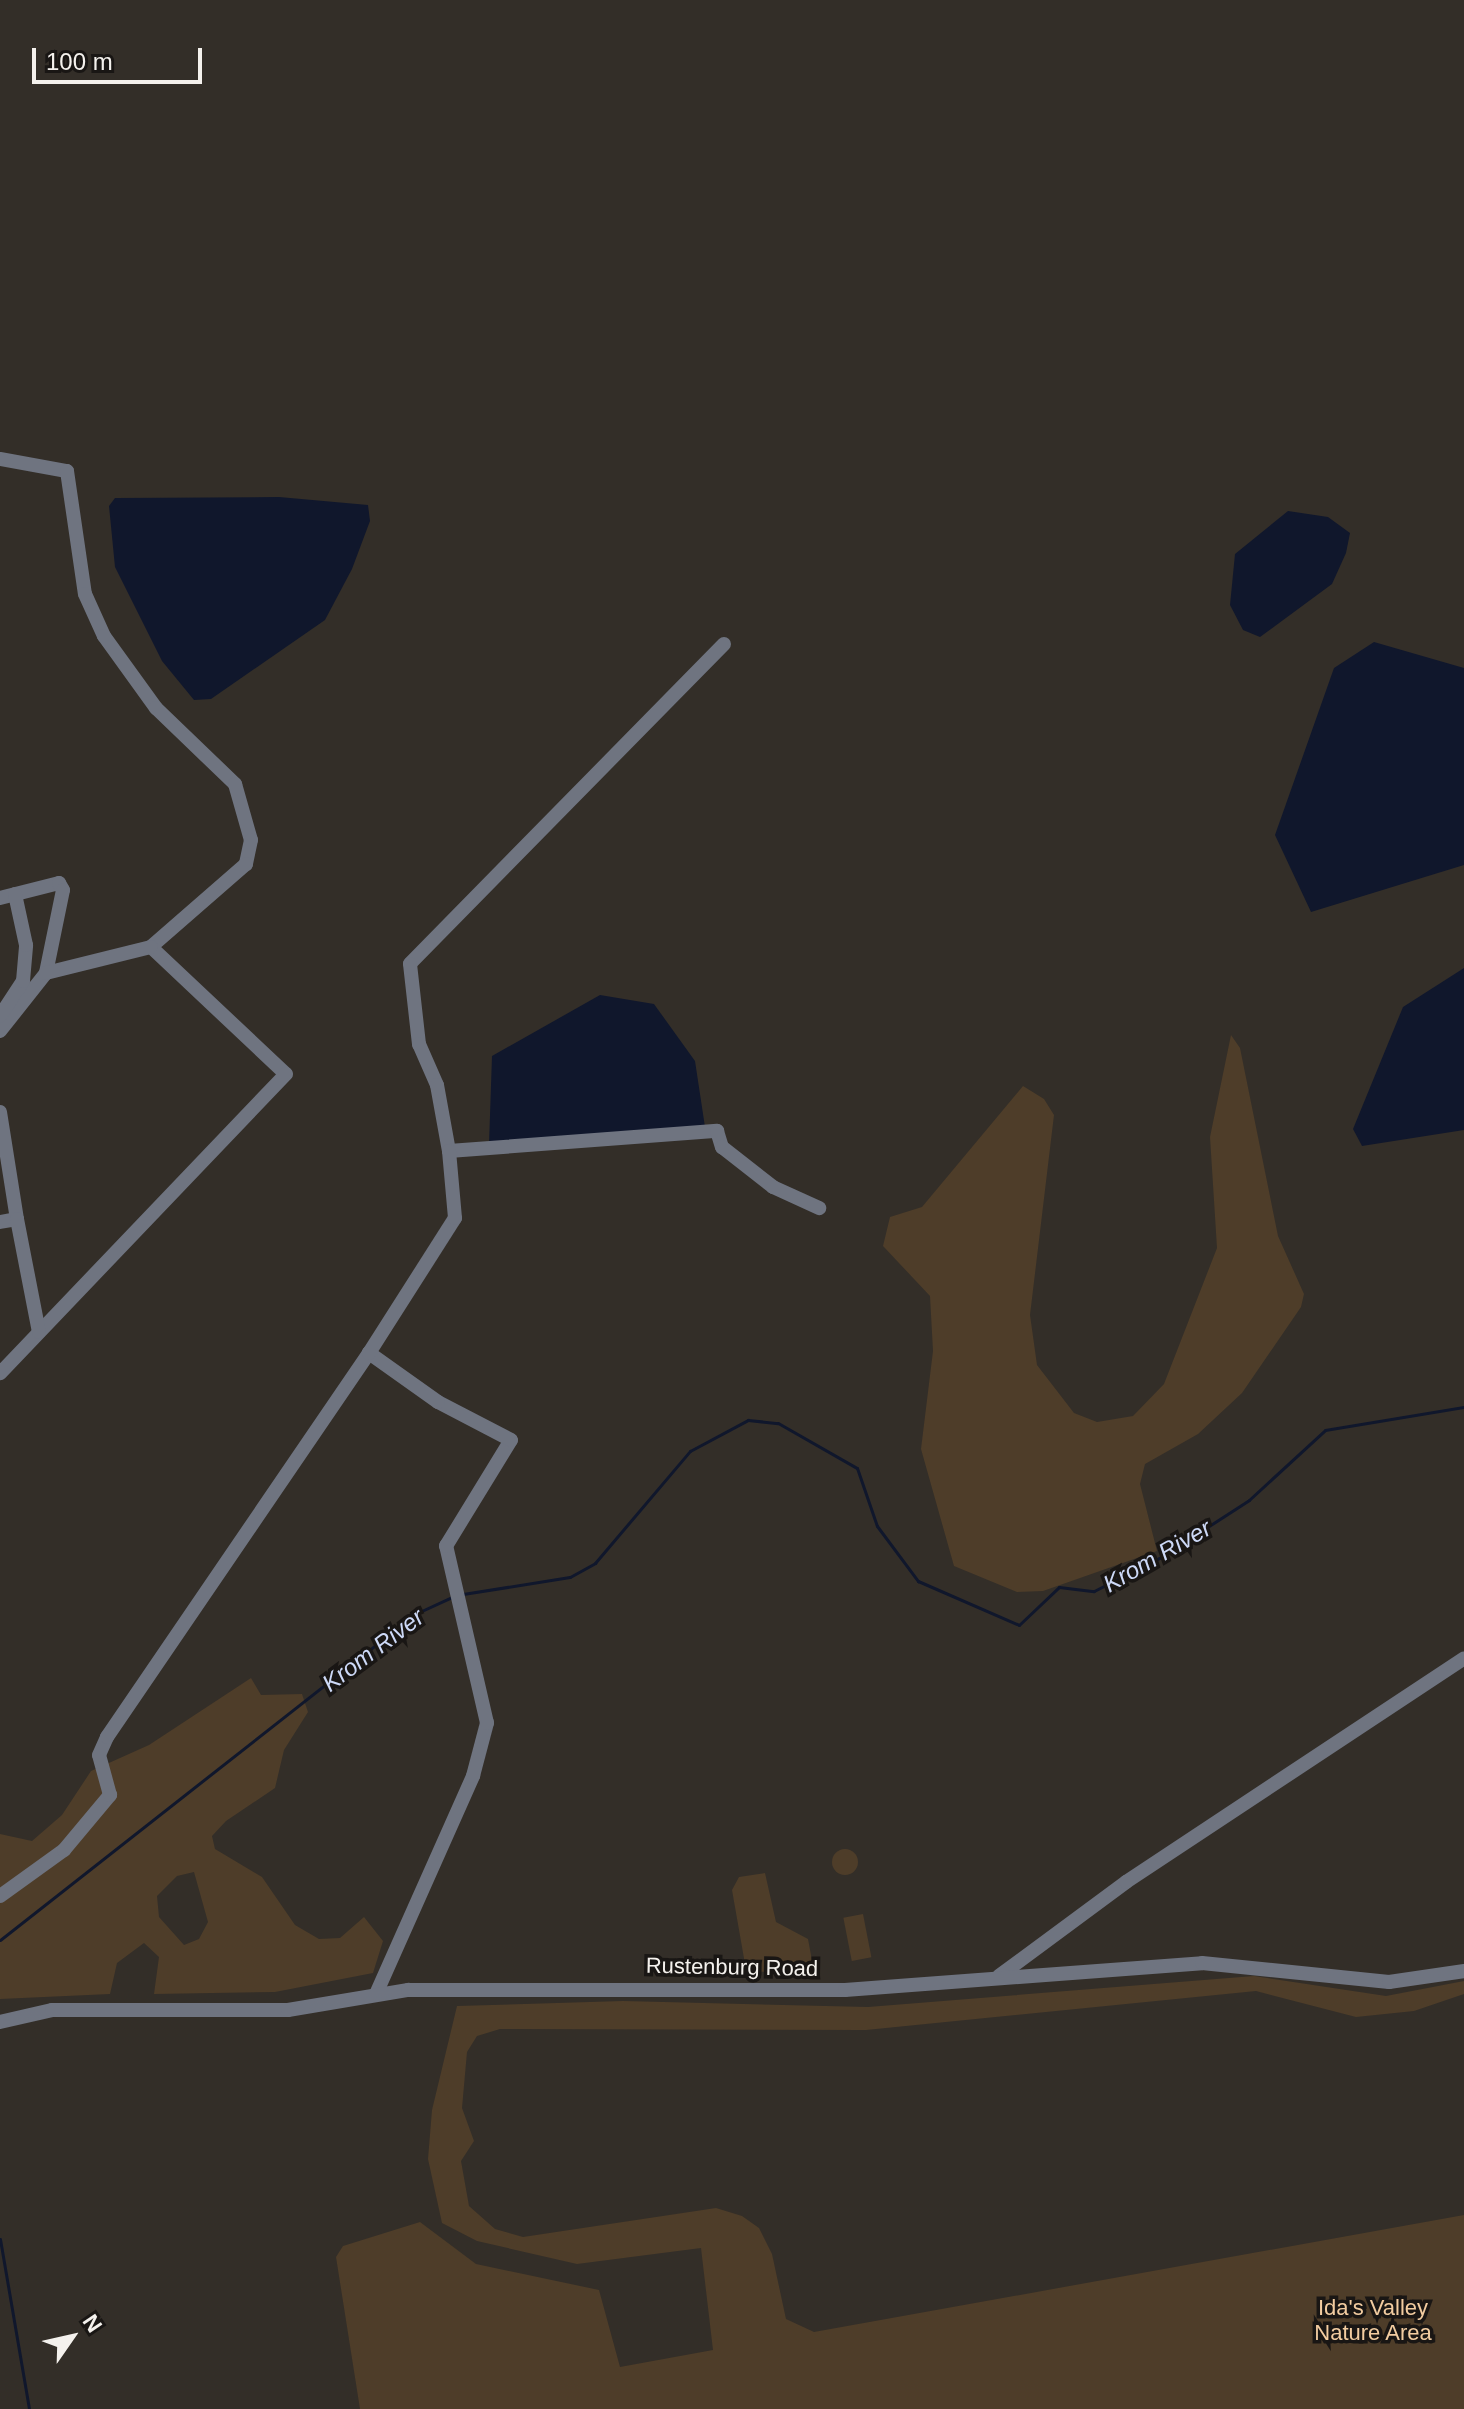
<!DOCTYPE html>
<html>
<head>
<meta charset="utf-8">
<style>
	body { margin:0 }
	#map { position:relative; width:1464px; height:2409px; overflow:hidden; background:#332e28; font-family:Arial,sans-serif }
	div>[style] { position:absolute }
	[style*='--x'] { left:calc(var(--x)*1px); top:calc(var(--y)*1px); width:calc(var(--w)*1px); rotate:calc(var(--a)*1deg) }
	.green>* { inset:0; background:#4e3d29; transform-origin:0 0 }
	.round { border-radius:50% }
	.water>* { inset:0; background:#10172c }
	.stream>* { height:3px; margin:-1.5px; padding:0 1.5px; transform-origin:1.5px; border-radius:1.5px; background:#10172c }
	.street>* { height:14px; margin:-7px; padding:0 7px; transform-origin:7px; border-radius:7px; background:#6f7480 }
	span { translate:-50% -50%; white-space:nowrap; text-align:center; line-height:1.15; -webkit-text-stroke:7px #191614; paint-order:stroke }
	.street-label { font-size:22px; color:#f4f1ed }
	.park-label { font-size:22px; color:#f2cca0 }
	.water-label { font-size:24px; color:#cdd9f7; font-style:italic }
	.north { position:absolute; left:32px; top:2297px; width:80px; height:80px; -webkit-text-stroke:6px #191614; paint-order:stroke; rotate:56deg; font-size:22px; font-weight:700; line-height:32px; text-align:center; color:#f4f1ed }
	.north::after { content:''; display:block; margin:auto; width:28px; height:36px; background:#f4f1ed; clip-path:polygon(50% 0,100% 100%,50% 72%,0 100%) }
	.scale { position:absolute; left:32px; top:48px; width:170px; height:36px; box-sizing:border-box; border:4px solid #f4f1ed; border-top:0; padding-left:10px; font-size:24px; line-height:28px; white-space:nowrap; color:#f4f1ed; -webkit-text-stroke:6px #191614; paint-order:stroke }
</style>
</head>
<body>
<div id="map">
	<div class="green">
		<i style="clip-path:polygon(1231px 1035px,1240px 1048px,1278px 1236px,1304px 1294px,1301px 1307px,1242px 1393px,1198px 1434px,1145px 1464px,1140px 1484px,1157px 1551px,1043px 1591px,1017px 1592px,954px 1566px,921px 1449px,933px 1351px,930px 1296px,883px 1246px,890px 1217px,922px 1207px,1023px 1086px,1044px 1099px,1054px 1115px,1030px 1315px,1037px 1365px,1074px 1413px,1097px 1422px,1133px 1416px,1164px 1384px,1217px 1248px,1210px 1137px)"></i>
		<i style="clip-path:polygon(evenodd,251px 1678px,261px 1695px,302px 1694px,308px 1712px,284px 1750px,275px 1788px,226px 1821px,212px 1836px,215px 1849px,262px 1877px,295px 1925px,319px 1939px,340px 1938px,364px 1917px,383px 1941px,373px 1973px,275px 1992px,154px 1994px,159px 1957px,144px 1943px,117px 1963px,110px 1994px,0 1999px,0 1834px,32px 1841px,62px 1815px,91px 1771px,149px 1745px,251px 1678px,194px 1872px,208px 1922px,199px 1939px,184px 1945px,159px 1917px,157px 1896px,177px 1876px,194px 1872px)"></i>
		<i class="round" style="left:832px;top:1849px;width:26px;height:26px"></i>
		<i style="clip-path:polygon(765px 1873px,776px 1922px,808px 1939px,814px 1971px,754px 1972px,745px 1964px,732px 1890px,739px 1877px)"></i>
		<i style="left:863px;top:1914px;width:44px;height:20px;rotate:79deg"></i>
		<i style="clip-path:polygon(1254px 1976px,1386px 1996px,1464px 1981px,1464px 1994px,1414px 2011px,1356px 2017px,1256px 1991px,866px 2030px,500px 2029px,477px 2036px,467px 2052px,462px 2108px,474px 2141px,461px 2161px,469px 2206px,495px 2229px,523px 2237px,716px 2208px,742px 2216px,759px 2228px,772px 2254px,786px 2319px,814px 2332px,1464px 2215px,1464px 2409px,360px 2409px,336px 2257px,343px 2246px,420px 2222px,476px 2264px,599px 2290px,620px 2367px,713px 2350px,701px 2248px,577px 2264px,477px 2241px,442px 2223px,428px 2159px,432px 2110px,457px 2006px,623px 2001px,868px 2007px)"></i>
	</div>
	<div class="water">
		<i style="clip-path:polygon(279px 497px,368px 505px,370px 521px,352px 569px,325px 620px,211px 699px,194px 700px,162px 661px,115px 567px,109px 506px,115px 498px)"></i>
		<i style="clip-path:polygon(1288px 511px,1328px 517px,1350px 533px,1346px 553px,1332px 584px,1260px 637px,1243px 630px,1230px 605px,1235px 554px)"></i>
		<i style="clip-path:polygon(1374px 642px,1464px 668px,1464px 865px,1311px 912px,1275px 835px,1334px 668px)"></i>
		<i style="clip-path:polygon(1464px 968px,1464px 1130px,1362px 1146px,1353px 1129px,1403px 1007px)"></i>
		<i style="clip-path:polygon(600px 995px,654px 1004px,695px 1061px,705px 1127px,489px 1145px,492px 1056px)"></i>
	</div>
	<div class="stream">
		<i style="--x:463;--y:1594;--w:108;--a:-9"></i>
		<i style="--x:570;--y:1577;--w:29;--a:-29"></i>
		<i style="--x:595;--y:1563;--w:147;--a:-49.7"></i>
		<i style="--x:690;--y:1451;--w:66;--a:-28.1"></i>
		<i style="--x:748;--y:1420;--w:30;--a:6"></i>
		<i style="--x:778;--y:1423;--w:91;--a:29.7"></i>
		<i style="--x:857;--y:1468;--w:61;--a:71"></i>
		<i style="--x:877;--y:1526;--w:69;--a:53.3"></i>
		<i style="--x:918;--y:1581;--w:110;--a:23.5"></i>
		<i style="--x:1019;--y:1625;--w:55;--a:-43.5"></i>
		<i style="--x:1059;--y:1587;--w:35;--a:7"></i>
		<i style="--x:1094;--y:1591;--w:75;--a:-26.9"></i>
		<i style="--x:1161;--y:1557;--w:105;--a:-32.9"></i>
		<i style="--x:1249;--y:1500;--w:103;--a:-42.6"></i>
		<i style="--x:1325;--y:1430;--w:141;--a:-9.4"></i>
		<i style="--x:0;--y:1940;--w:528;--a:-38.15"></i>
		<i style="--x:415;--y:1614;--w:41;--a:-24.7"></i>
		<i style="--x:0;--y:2239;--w:172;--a:80.3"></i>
	</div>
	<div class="street">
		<i style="--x:0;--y:459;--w:68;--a:10.2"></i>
		<i style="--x:67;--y:471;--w:124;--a:81.7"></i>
		<i style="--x:85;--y:594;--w:46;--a:65.7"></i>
		<i style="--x:104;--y:636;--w:89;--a:54.2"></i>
		<i style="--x:156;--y:708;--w:110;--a:43.9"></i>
		<i style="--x:235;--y:784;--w:58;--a:74.1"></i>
		<i style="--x:251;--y:840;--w:25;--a:102"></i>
		<i style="--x:246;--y:864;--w:126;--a:138.9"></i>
		<i style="--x:151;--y:947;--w:185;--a:43.3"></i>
		<i style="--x:286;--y:1074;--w:414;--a:133.7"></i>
		<i style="--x:724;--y:644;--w:448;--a:134.5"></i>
		<i style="--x:410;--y:964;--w:81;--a:83.6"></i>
		<i style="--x:419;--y:1044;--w:45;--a:66.3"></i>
		<i style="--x:437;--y:1085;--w:67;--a:79.7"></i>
		<i style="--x:449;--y:1151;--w:269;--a:-4.3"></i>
		<i style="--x:717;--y:1131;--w:17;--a:73"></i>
		<i style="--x:722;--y:1147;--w:65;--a:38.1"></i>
		<i style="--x:773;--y:1187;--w:51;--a:24.5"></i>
		<i style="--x:0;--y:898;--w:61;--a:-14.3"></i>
		<i style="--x:59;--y:883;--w:8;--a:60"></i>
		<i style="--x:63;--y:890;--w:85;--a:101.6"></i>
		<i style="--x:46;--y:973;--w:74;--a:128.4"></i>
		<i style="--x:46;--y:973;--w:108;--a:-13.9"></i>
		<i style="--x:0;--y:1016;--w:42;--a:-56.7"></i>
		<i style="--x:23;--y:981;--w:36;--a:-85"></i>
		<i style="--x:26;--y:945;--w:52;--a:-102.2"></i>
		<i style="--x:0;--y:1112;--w:108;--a:81"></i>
		<i style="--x:17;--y:1219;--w:17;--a:170"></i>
		<i style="--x:17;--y:1219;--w:115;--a:79"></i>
		<i style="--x:0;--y:1896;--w:79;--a:-35.7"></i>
		<i style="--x:64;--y:1850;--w:72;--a:-50.1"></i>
		<i style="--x:110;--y:1795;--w:41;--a:-105.4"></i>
		<i style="--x:99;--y:1755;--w:20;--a:-66"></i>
		<i style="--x:107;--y:1737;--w:465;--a:-55.7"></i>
		<i style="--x:999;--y:1976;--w:158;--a:-36.5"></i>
		<i style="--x:1126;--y:1882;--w:405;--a:-33.5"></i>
		<i style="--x:376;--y:1994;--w:239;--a:-66"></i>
		<i style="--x:473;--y:1776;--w:55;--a:-75.2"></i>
		<i style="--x:487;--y:1723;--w:182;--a:-103"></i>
		<i style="--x:446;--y:1546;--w:124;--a:-58.5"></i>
		<i style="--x:511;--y:1440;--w:82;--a:-152.5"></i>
		<i style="--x:438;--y:1402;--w:85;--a:-144.6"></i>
		<i style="--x:369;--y:1353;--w:160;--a:-57.5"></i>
		<i style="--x:455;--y:1218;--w:67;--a:-95.1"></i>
		<i style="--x:0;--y:2022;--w:53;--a:-13"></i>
		<i style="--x:52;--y:2010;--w:236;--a:0"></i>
		<i style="--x:288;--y:2010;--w:122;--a:-9.5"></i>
		<i style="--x:408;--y:1990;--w:437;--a:0"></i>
		<i style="--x:845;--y:1990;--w:358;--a:-4.3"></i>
		<i style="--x:1202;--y:1963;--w:188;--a:5.8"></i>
		<i style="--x:1389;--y:1982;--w:76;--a:-8.3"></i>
	</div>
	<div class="street-label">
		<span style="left:732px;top:1967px;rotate:1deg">Rustenburg Road</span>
	</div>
	<div class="park-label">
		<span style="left:1373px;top:2320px">Ida's Valley<br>Nature Area</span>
	</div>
	<div class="water-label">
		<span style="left:1157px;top:1556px;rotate:-30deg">Krom River</span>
		<span style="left:373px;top:1650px;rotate:-37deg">Krom River</span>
	</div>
	<div class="north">N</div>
	<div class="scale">100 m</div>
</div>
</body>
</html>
